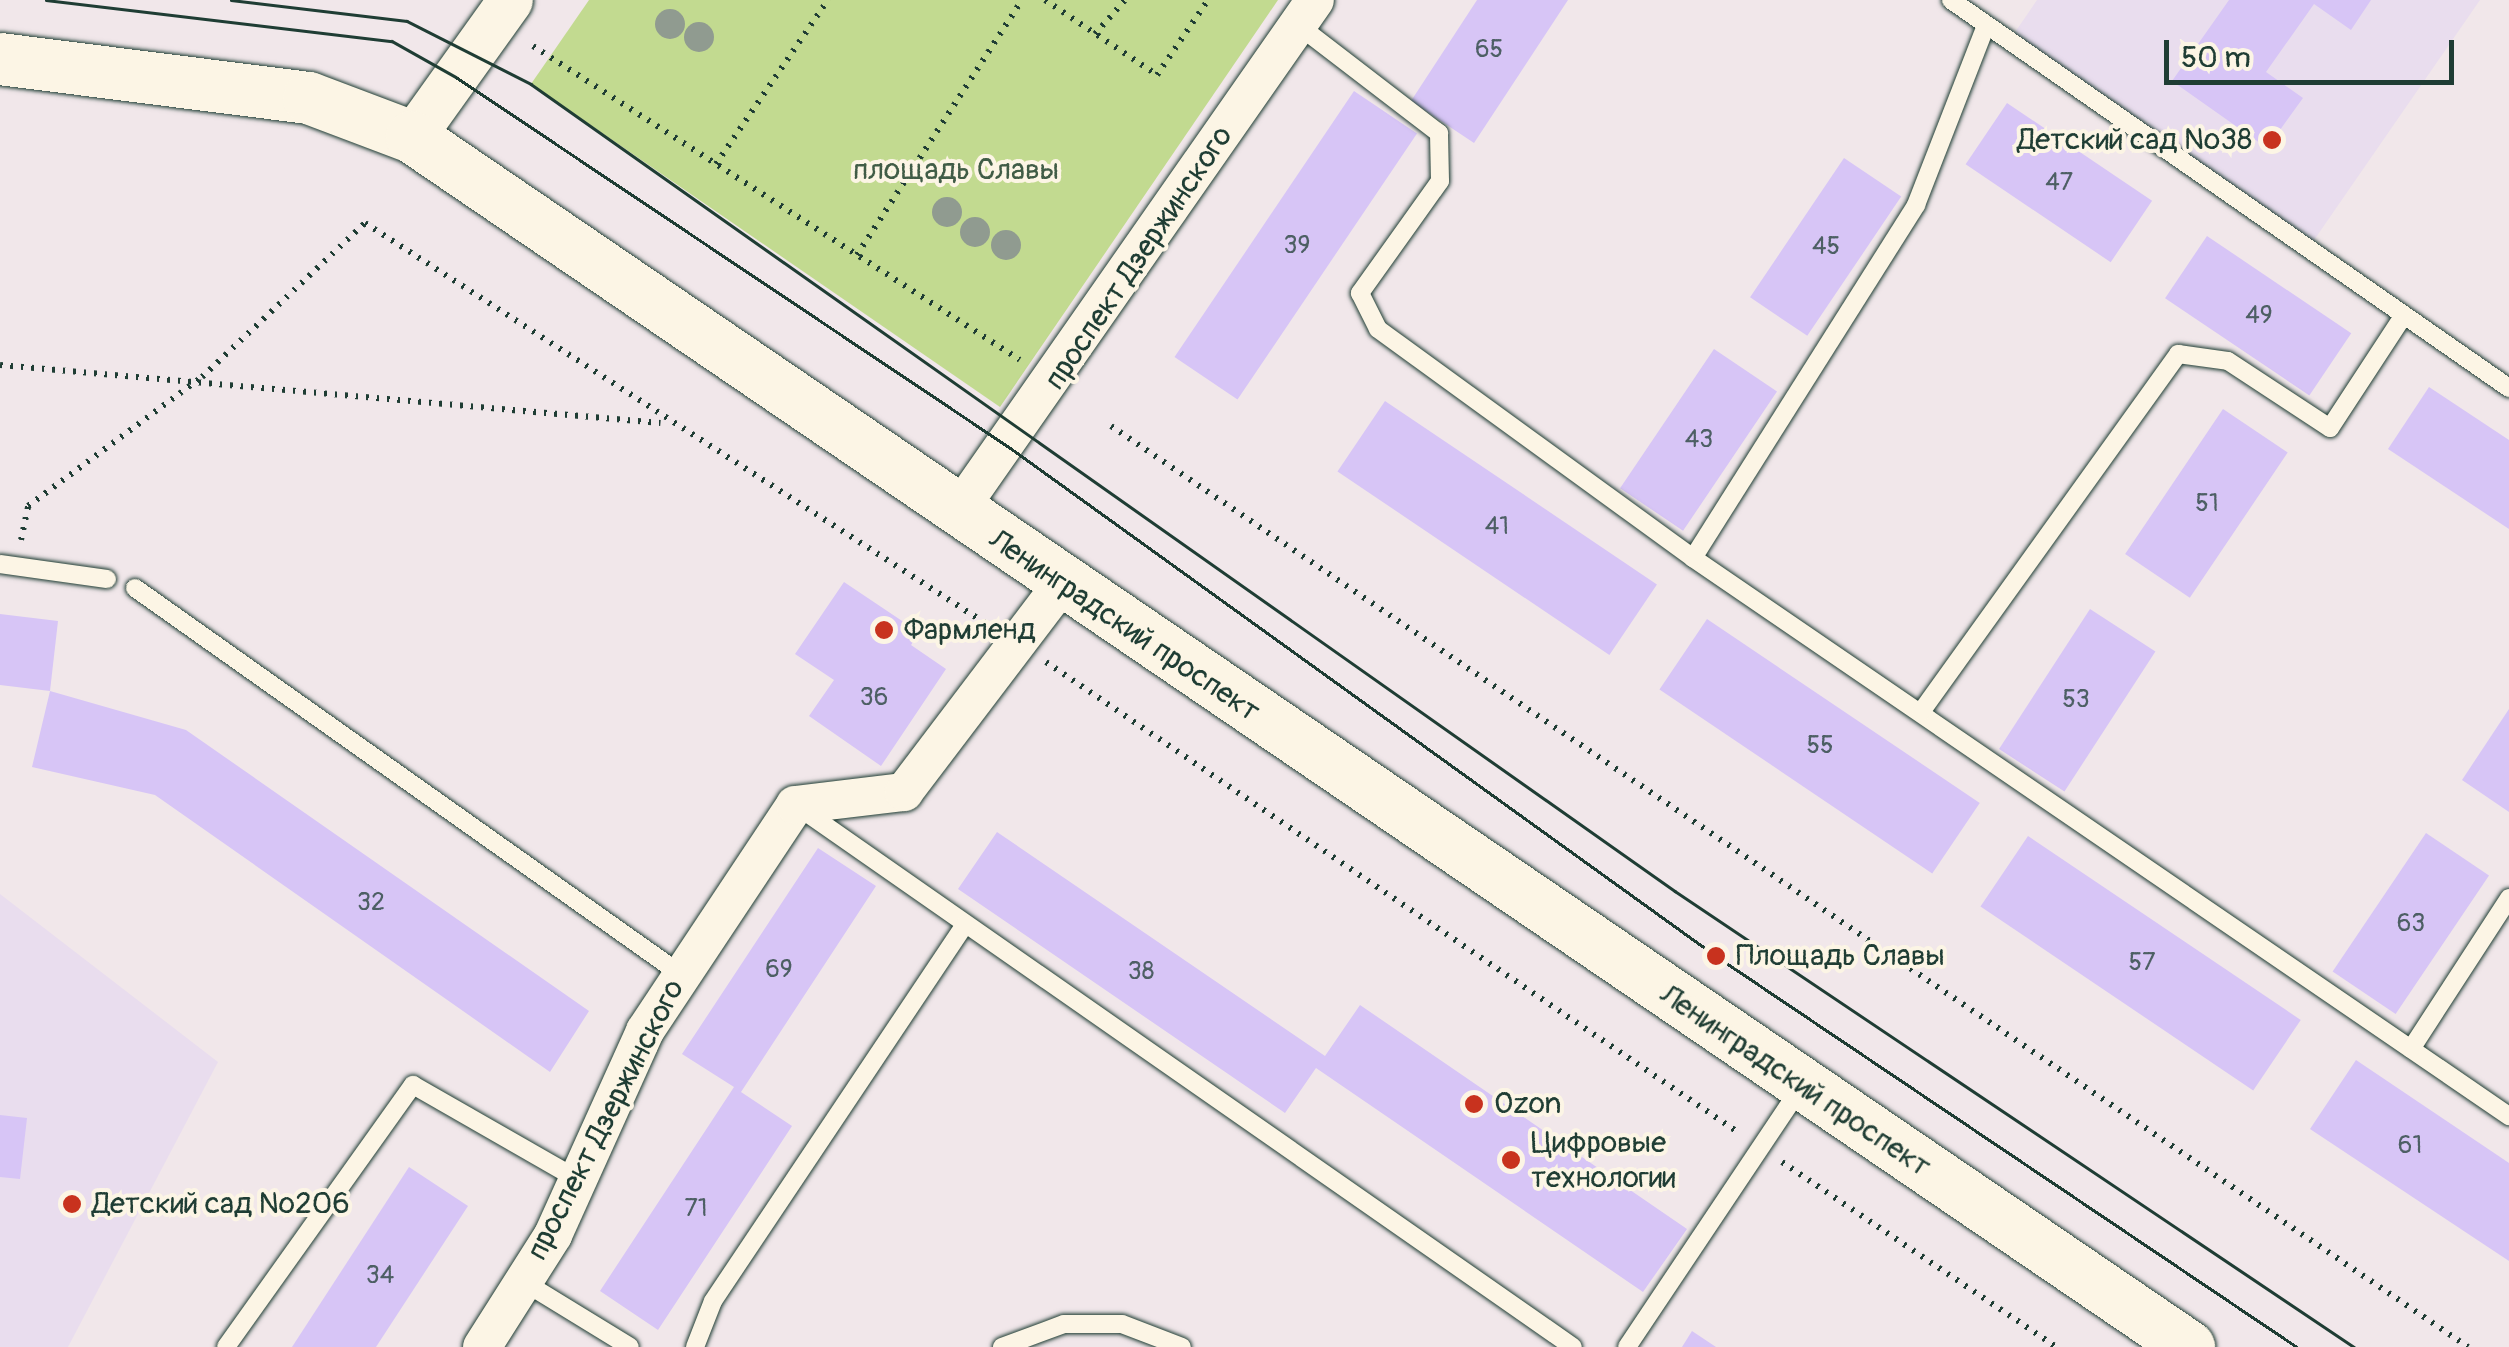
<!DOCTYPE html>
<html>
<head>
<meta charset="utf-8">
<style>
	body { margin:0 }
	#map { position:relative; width:2509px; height:1347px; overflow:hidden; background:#f1e7ea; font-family:Pangolin,sans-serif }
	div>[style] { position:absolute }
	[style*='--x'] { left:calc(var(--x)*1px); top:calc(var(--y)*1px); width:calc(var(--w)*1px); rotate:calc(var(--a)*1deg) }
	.built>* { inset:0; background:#e9ddee }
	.green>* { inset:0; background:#c2da90 }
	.building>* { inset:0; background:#d7c5f6; transform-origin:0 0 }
	.path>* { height:6px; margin-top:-3px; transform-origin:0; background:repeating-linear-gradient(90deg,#1f3d34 0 2.5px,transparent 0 10.5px) }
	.roads { filter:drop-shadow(0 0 2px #1f3d34) drop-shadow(0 0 2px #1f3d34) }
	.service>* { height:18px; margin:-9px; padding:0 9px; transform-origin:9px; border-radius:9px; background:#fcf5e5 }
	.minor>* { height:38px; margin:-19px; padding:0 19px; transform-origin:19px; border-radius:19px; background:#fcf5e5 }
	.tertiary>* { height:45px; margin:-22.5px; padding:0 22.5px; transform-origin:22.5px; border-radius:22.5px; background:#fcf5e5 }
	.secondary>* { height:52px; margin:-26px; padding:0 26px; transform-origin:26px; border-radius:26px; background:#fcf5e5 }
	.tram>* { height:2.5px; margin:-1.25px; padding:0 1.25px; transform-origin:1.25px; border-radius:1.25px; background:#1f3d34 }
	.trees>* { width:30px; height:30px; margin:-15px; border-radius:50%; background:#909b90 }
	.dots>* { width:28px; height:28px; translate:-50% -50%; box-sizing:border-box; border:5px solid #fcf5e5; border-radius:50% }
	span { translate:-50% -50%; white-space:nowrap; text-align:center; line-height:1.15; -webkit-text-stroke:8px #fcf5e5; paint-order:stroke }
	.number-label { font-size:25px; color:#4d5f64 }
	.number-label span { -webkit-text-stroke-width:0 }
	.poi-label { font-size:30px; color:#1f3d34 }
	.right { translate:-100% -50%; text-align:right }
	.left { translate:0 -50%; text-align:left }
	.park-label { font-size:30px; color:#405c46 }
	.street-label { font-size:30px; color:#1f3d34 }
	.scale { position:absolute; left:2164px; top:40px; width:290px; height:45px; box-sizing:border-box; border:5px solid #1f3d34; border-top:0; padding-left:12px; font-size:30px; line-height:35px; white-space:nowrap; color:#1f3d34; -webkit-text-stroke:8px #fcf5e5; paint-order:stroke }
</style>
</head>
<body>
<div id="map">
	<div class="built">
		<i style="clip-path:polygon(2037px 0,2480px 0,2312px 243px,2011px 38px)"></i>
		<i style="clip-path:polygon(0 894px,218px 1062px,68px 1347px,0 1347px)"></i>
	</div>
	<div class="green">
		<i style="clip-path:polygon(589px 0,1278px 0,1000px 407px,531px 84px)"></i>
	</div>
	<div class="building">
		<i style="clip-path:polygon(1477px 0,1568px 0,1474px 143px,1411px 101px)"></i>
		<i style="clip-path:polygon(2229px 0,2371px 0,2351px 30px,2314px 4px,2266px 72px,2303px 98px,2267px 148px,2172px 81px)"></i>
		<i style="left:1354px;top:91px;width:76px;height:321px;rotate:34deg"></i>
		<i style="left:2007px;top:103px;width:175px;height:74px;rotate:34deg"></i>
		<i style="left:1844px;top:158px;width:69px;height:168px;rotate:34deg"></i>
		<i style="left:2207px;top:236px;width:174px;height:75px;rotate:34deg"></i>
		<i style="left:1714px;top:349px;width:76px;height:168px;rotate:34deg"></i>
		<i style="clip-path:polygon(2429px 387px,2509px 440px,2509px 529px,2388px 449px)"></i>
		<i style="left:1385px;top:401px;width:328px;height:85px;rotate:34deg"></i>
		<i style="left:2223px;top:409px;width:78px;height:175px;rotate:34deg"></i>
		<i style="clip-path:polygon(844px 582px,920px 633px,911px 645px,946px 669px,881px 766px,809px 716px,834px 680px,795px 654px)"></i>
		<i style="left:2090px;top:609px;width:78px;height:167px;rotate:33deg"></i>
		<i style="clip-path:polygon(0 614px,58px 621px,50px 691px,0 685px)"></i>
		<i style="left:1707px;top:619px;width:329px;height:85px;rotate:34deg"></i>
		<i style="clip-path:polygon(50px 691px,186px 730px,589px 1011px,550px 1072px,155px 795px,32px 767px)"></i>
		<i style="clip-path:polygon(2509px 709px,2509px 812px,2462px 780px)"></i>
		<i style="clip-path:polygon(997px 832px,1325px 1056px,1360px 1005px,1687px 1229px,1643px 1292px,1316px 1068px,1285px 1113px,958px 889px)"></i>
		<i style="left:2426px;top:833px;width:76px;height:167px;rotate:34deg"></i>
		<i style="left:2028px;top:836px;width:329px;height:85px;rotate:34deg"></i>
		<i style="clip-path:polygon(818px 848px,876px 886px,741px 1092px,792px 1126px,658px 1330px,600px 1291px,734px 1087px,682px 1054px)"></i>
		<i style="clip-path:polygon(2356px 1060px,2509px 1163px,2509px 1261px,2310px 1129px)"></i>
		<i style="clip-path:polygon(0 1115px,27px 1118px,20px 1179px,0 1177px)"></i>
		<i style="clip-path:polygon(409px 1167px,468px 1206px,376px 1347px,292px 1347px)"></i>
		<i style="clip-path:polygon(1692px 1331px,1716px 1347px,1682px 1347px)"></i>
	</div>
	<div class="path">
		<i style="--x:1045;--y:0;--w:135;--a:33.8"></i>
		<i style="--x:1157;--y:75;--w:91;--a:-55.8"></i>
		<i style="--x:1095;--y:34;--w:45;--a:-48.6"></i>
		<i style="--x:533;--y:46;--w:579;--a:32.81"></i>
		<i style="--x:716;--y:164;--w:199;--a:-55.7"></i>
		<i style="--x:857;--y:255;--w:304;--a:-57.1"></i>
		<i style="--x:0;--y:365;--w:663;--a:5.02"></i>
		<i style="--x:1111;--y:426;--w:1640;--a:34.16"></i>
		<i style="--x:21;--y:540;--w:35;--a:-78"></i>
		<i style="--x:28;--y:506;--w:217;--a:-36.6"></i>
		<i style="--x:202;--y:377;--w:224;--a:-43.4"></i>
		<i style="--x:365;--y:223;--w:738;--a:32.83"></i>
		<i style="--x:1046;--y:662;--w:838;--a:34.2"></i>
		<i style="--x:1782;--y:1162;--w:331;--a:34"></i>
	</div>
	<div class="roads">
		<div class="service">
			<i style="--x:1951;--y:0;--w:680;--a:34.81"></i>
			<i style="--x:1298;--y:25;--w:178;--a:37.5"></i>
			<i style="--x:1439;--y:133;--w:48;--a:88.8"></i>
			<i style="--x:1440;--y:181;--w:138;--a:125.5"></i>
			<i style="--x:1360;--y:293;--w:40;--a:63.4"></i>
			<i style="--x:1378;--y:329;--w:389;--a:36"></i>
			<i style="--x:1693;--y:558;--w:989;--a:34.37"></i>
			<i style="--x:1693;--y:558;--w:418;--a:-57.7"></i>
			<i style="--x:1916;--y:205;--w:193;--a:-68.7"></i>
			<i style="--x:0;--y:564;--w:108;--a:8"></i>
			<i style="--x:135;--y:588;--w:666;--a:35.29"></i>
			<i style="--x:1921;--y:712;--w:441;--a:-54.3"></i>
			<i style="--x:2178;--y:354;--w:50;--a:8"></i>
			<i style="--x:2228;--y:361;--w:122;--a:33.3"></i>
			<i style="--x:2330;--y:428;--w:135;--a:-56.8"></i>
			<i style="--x:800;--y:808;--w:942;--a:34.89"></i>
			<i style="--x:2411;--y:1049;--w:180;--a:-57"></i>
			<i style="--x:524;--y:1282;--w:124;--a:31.5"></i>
			<i style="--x:226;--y:1347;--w:322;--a:-54.5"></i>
			<i style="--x:413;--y:1085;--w:189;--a:29.8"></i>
			<i style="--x:695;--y:1347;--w:49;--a:-68.6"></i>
			<i style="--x:713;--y:1301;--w:453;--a:-56.2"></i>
			<i style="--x:1002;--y:1347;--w:66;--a:-20.4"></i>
			<i style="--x:1064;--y:1324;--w:58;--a:0"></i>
			<i style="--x:1122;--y:1324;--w:64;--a:21"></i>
			<i style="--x:1627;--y:1347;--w:314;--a:-56.2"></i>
		</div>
		<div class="minor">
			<i style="--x:958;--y:511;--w:623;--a:-55.06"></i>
			<i style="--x:482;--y:1347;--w:133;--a:-57.6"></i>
			<i style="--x:553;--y:1235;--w:224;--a:-65.7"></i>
			<i style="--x:645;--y:1031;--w:271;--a:-56.4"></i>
			<i style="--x:795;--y:805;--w:110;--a:-6.8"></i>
			<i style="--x:904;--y:792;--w:261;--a:-52.8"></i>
		</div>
		<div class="tertiary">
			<i style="--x:412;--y:137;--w:168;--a:-54.4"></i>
		</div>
		<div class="secondary">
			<i style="--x:0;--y:59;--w:311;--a:7.2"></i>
			<i style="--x:309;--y:98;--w:110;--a:20.7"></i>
			<i style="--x:412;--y:137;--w:2150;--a:34.25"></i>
		</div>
	</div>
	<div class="tram">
		<i style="--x:46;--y:0;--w:348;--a:6.8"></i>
		<i style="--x:392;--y:41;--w:73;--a:29.4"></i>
		<i style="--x:456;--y:77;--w:665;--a:33.79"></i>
		<i style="--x:1009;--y:447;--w:871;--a:35.75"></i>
		<i style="--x:1716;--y:956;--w:700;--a:33.94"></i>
		<i style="--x:231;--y:0;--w:177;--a:6.8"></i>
		<i style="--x:407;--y:21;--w:139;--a:26.9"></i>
		<i style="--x:531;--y:84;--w:1400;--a:35.2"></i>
		<i style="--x:1675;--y:891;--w:818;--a:33.88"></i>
	</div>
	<div class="trees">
		<i style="left:670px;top:24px"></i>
		<i style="left:699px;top:37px"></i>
		<i style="left:947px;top:212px"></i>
		<i style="left:975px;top:232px"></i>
		<i style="left:1006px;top:245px"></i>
	</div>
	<div class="dots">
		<i style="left:2272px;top:140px;background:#c8321e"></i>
		<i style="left:884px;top:630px;background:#c8321e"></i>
		<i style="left:1716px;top:956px;background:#c8321e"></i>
		<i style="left:1474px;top:1104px;background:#c8321e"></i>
		<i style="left:1511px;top:1160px;background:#c8321e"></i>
		<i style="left:72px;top:1204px;background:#c8321e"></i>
	</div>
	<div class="number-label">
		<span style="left:1489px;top:50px">65</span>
		<span style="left:2059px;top:183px">47</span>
		<span style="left:1297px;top:246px">39</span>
		<span style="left:1826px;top:247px">45</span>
		<span style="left:2259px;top:316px">49</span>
		<span style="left:1699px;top:440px">43</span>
		<span style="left:2207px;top:504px">51</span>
		<span style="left:1497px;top:527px">41</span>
		<span style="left:874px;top:698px">36</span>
		<span style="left:2076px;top:700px">53</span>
		<span style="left:1820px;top:746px">55</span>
		<span style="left:371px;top:903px">32</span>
		<span style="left:2411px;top:924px">63</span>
		<span style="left:2142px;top:963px">57</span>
		<span style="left:779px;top:970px">69</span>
		<span style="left:1141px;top:972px">38</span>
		<span style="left:2410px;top:1146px">61</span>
		<span style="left:696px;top:1209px">71</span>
		<span style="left:380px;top:1276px">34</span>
	</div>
	<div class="poi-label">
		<span class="right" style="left:2252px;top:140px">Детский сад №38</span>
		<span class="left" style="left:904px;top:630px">Фармленд</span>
		<span class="left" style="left:1736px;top:956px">Площадь Славы</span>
		<span class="left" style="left:1494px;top:1104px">Ozon</span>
		<span class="left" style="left:1531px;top:1160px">Цифровые<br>технологии</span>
		<span class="left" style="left:92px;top:1204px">Детский сад №206</span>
	</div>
	<div class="park-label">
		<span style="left:956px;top:170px">площадь Славы</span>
	</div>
	<div class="street-label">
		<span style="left:1139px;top:258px;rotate:-56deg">проспект Дзержинского</span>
		<span style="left:1124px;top:626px;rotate:34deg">Ленинградский проспект</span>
		<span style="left:1795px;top:1081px;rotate:34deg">Ленинградский проспект</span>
		<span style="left:606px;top:1120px;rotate:-63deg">проспект Дзержинского</span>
	</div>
	<div class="scale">50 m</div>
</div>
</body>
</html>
